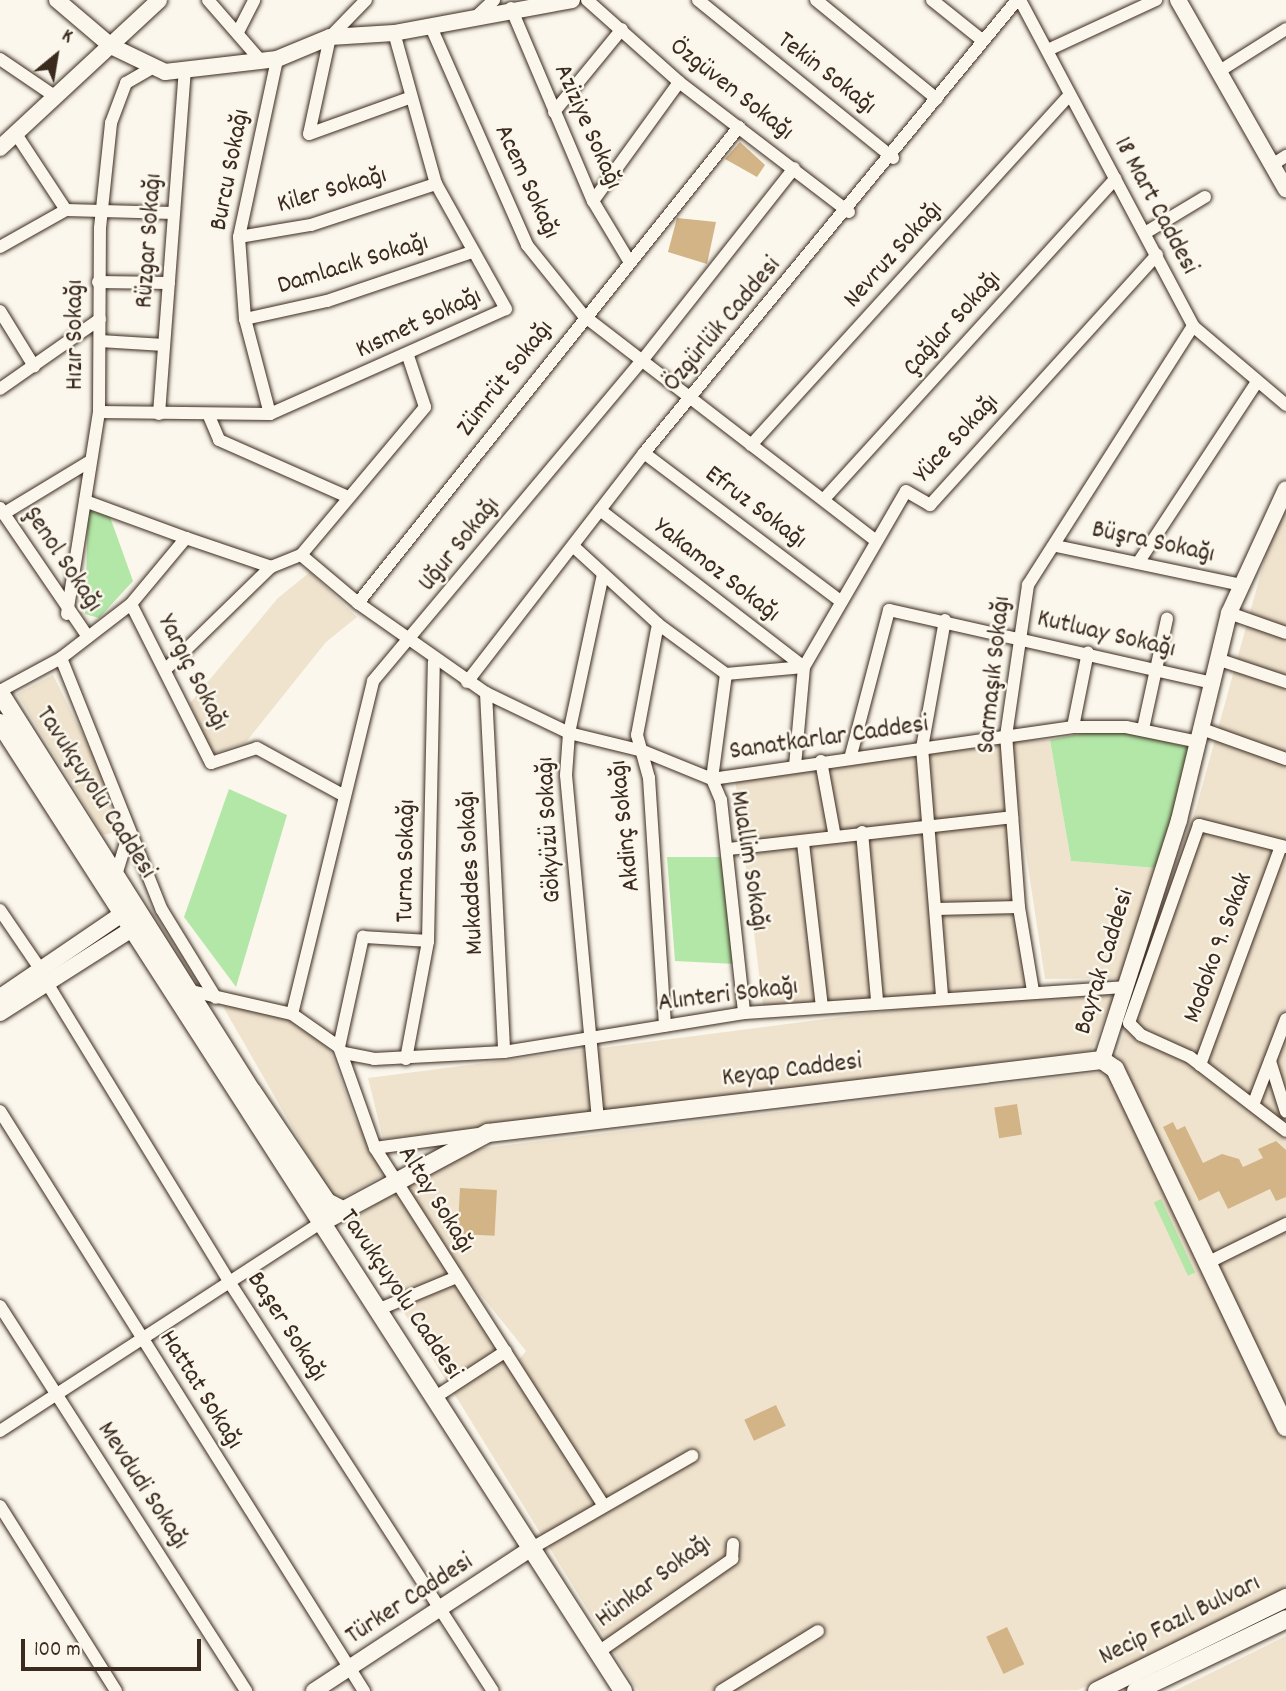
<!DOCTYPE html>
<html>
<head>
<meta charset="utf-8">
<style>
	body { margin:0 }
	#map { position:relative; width:1286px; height:1691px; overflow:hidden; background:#fbf7ec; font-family:Dekko,sans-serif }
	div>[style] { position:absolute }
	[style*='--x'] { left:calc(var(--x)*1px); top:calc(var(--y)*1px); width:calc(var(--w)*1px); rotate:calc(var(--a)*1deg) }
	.built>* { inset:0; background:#efe3ce; transform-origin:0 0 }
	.green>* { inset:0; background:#b3e7a8; transform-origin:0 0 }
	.building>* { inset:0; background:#d3b487; transform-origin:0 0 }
	.roads { filter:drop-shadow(0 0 2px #3b2a1e) drop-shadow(0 0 2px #3b2a1e) }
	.street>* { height:12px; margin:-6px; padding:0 6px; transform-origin:6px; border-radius:6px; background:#fbf7ec }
	.secondary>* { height:16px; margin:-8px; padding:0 8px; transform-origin:8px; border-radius:8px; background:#fbf7ec }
	.primary>* { height:18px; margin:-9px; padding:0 9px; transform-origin:9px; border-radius:9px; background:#fbf7ec }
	span { translate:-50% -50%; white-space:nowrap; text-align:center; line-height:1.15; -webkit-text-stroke:5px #fbf7ec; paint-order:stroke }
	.street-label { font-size:26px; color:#3b2a1e }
	.north { position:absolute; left:21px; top:21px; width:70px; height:70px; -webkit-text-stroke:5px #fbf7ec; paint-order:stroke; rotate:30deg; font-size:19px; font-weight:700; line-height:28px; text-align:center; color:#3b2a1e }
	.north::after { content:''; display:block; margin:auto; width:24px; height:32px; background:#3b2a1e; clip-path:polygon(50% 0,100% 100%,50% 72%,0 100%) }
	.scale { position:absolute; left:21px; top:1639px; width:180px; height:32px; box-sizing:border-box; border:4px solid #3b2a1e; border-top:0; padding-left:9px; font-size:21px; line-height:24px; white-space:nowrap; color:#3b2a1e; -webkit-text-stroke:5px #fbf7ec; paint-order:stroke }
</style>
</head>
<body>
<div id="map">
	<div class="built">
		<i style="clip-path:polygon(1286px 504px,1286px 1405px,1117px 1055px,1197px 805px,1276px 518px)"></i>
		<i style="clip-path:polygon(310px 572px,357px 617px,326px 642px,246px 742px,212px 754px,190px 703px,278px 598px)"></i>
		<i style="clip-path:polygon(53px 675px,104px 777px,116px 832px,103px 835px,17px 694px)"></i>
		<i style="clip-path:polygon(1050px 740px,1071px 861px,1156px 868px,1125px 978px,1045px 979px,1009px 741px)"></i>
		<i style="left:1002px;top:745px;width:240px;height:269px;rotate:83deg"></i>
		<i style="clip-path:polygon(1105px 983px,1113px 999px,1091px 1051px,383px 1139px,368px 1078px)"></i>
		<i style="clip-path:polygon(221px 1003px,299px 1020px,328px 1045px,355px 1119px,387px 1173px,335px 1202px)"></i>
		<i style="clip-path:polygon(1106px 1072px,1286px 1438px,1286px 1590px,1078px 1690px,638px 1691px,348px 1222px,396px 1191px,513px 1367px,526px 1351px,452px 1259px,402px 1180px,468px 1150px)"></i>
		<i style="clip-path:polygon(1286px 1636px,1286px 1691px,1174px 1691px)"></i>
	</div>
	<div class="green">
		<i style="clip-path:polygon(88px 510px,110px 517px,133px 581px,99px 618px,85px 614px)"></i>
		<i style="clip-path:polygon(1108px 728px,1196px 749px,1156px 868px,1071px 861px,1050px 740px)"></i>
		<i style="clip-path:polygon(229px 789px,287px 815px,236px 987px,184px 917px)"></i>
		<i style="clip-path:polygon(667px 857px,724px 857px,735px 964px,675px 961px)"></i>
		<i style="left:1161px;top:1199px;width:81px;height:8px;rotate:65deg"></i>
	</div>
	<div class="building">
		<i style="clip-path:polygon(740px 142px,765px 165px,757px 177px,725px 159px)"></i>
		<i style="clip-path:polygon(677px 218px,716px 222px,707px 264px,668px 252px)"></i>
		<i style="left:1017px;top:1104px;width:31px;height:23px;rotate:81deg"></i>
		<i style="clip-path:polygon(1173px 1122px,1177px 1130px,1185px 1126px,1203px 1163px,1222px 1154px,1239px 1159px,1243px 1167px,1263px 1158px,1258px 1149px,1276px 1141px,1286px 1150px,1286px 1197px,1276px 1201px,1270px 1189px,1228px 1209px,1219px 1191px,1199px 1201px,1163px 1127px)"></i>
		<i style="left:460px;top:1188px;width:37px;height:46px;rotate:3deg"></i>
		<i style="left:776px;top:1405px;width:23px;height:35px;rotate:65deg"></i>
		<i style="left:1007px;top:1627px;width:41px;height:23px;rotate:65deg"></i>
	</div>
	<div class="roads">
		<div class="street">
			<i style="--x:208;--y:0;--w:81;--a:49"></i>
			<i style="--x:366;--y:0;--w:52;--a:134.2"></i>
			<i style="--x:330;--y:37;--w:99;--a:102.2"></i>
			<i style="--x:309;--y:134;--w:106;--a:-19.8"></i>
			<i style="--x:587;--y:0;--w:123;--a:41.7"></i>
			<i style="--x:679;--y:82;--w:214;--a:37.4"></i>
			<i style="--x:698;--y:0;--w:251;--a:39"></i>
			<i style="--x:816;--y:0;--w:156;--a:39.3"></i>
			<i style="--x:932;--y:0;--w:64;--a:38.7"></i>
			<i style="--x:1020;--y:0;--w:369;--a:62"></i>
			<i style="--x:1193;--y:326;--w:122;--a:40.3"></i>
			<i style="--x:511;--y:8;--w:210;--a:67"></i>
			<i style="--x:593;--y:201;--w:70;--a:59"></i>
			<i style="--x:478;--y:15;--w:22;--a:-43"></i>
			<i style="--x:431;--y:27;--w:238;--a:66.2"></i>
			<i style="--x:527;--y:245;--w:91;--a:51.2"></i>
			<i style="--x:584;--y:316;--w:369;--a:37.6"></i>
			<i style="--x:238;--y:32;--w:36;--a:-63"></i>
			<i style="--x:1050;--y:49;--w:117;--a:-24.8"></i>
			<i style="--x:0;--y:59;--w:68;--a:34.2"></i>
			<i style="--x:1218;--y:72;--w:80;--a:-32.3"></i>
			<i style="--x:554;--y:112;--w:107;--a:-50.7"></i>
			<i style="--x:16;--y:134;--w:91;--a:56.7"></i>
			<i style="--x:1272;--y:165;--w:17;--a:-33"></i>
			<i style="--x:593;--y:201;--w:147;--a:-54.1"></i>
			<i style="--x:1145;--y:233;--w:70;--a:-31"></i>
			<i style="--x:239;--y:237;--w:73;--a:-9.5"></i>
			<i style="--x:311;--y:225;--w:132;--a:-18.2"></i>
			<i style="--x:0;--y:247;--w:76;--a:-29.3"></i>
			<i style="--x:66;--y:210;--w:108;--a:1.6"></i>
			<i style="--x:98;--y:282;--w:71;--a:0.8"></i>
			<i style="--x:0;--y:311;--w:65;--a:58.3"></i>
			<i style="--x:245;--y:319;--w:84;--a:-12.4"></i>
			<i style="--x:327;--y:301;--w:153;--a:-18.7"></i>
			<i style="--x:100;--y:341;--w:64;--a:3.6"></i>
			<i style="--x:0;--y:389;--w:122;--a:-35"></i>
			<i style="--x:99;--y:412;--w:171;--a:0.7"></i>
			<i style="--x:270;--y:414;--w:258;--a:-24"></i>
			<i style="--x:506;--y:309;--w:143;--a:-119.2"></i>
			<i style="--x:436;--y:184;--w:157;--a:-105.5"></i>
			<i style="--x:159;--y:414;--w:344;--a:-85.7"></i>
			<i style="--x:270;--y:414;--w:98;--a:-104.7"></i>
			<i style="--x:245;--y:319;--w:82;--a:-94.2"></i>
			<i style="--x:239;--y:237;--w:182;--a:-77.9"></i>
			<i style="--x:209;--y:416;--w:26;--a:67"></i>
			<i style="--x:219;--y:440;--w:141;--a:23.8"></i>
			<i style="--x:751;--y:445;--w:472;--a:-47.7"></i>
			<i style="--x:644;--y:453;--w:243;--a:37"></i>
			<i style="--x:824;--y:499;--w:433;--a:-47.7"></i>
			<i style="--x:85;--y:501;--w:108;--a:20.1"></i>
			<i style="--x:0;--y:508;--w:156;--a:55.7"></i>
			<i style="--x:600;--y:510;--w:257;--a:37.6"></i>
			<i style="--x:3;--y:514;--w:100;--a:-31.2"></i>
			<i style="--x:573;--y:546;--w:115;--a:42.5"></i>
			<i style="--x:658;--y:624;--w:84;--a:36.3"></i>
			<i style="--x:726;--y:674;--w:78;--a:-5.1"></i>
			<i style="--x:1056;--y:546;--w:189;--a:11.9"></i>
			<i style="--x:301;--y:555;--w:75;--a:40.1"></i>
			<i style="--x:358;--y:603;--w:610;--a:-51.33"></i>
			<i style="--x:1138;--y:563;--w:217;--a:-56.7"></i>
			<i style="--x:358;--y:603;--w:156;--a:35.1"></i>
			<i style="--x:486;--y:693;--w:92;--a:25.7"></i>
			<i style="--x:569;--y:733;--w:76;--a:13.7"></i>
			<i style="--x:643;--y:751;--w:74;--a:22.1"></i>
			<i style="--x:712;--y:779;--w:365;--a:-8.2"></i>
			<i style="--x:1073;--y:727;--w:53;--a:0"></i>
			<i style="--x:1126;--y:727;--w:75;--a:11.6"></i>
			<i style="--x:131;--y:604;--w:178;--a:63.3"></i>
			<i style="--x:211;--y:763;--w:48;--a:-18.1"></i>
			<i style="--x:257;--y:748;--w:98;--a:28.7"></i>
			<i style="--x:1229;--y:613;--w:60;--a:19.3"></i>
			<i style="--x:67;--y:614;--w:205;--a:-81"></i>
			<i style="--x:99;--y:412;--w:184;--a:-89.7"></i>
			<i style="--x:100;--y:228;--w:106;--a:-84"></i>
			<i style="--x:111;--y:123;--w:43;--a:-69.4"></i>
			<i style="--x:126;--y:83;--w:28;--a:-30"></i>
			<i style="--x:658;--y:624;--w:113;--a:100.7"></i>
			<i style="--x:637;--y:735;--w:45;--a:74.4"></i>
			<i style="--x:649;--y:778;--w:248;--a:86.3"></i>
			<i style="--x:61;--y:658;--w:271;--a:68.2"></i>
			<i style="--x:162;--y:910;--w:103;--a:58.5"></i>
			<i style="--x:1220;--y:660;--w:70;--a:18.4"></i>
			<i style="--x:168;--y:667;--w:144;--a:-44.2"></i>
			<i style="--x:726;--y:674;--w:106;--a:97.6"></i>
			<i style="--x:712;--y:779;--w:23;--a:67"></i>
			<i style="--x:721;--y:800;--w:214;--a:83.8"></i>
			<i style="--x:467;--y:682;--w:289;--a:-52.3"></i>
			<i style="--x:644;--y:453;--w:587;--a:-50.53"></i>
			<i style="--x:0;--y:691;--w:69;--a:-28.4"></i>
			<i style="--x:61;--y:658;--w:88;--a:-37.6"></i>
			<i style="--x:131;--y:604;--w:86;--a:-50.2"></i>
			<i style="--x:186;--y:538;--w:90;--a:18.8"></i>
			<i style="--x:271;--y:567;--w:32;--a:-22"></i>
			<i style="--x:301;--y:555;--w:193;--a:-50"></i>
			<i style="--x:425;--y:407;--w:54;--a:-108.4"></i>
			<i style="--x:486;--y:693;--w:359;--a:87.1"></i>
			<i style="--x:1073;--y:727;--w:76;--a:-78.7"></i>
			<i style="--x:1143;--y:729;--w:113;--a:-77.7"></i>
			<i style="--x:1202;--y:729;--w:89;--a:19.7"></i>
			<i style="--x:851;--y:755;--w:150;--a:-75.3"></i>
			<i style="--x:889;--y:610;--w:333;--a:12.7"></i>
			<i style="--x:821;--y:761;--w:77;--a:79.6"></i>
			<i style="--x:795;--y:766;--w:99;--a:-84.8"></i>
			<i style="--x:804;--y:667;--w:203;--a:-59.9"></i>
			<i style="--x:906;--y:491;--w:28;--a:30"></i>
			<i style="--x:930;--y:505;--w:338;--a:-47.8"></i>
			<i style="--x:862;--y:832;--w:170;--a:84.9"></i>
			<i style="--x:803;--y:843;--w:165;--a:83.4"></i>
			<i style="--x:1286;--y:847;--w:90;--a:-165.8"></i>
			<i style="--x:1199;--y:825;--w:210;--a:109.5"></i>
			<i style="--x:1129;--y:1023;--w:17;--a:45"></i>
			<i style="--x:1141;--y:1035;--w:54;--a:24.2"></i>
			<i style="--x:1190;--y:1057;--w:121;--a:37.6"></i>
			<i style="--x:728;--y:849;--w:286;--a:-6.4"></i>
			<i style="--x:116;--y:875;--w:44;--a:-72.8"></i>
			<i style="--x:936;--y:909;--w:83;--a:-1.4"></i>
			<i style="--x:0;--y:910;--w:73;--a:55.7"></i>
			<i style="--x:47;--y:983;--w:351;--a:58.6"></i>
			<i style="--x:230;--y:1283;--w:485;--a:57.2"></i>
			<i style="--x:187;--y:990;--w:108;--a:12.9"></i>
			<i style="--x:292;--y:1014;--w:57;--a:35.1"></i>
			<i style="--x:339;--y:1047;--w:107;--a:70.4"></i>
			<i style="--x:375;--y:1148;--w:425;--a:57.4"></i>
			<i style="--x:1033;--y:991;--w:85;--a:-99.5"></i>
			<i style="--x:1019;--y:907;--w:171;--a:-94.3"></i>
			<i style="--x:1006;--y:736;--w:153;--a:-81.7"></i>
			<i style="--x:1028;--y:585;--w:307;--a:-57.5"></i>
			<i style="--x:942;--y:996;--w:249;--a:-94.6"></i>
			<i style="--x:922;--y:748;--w:130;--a:-79.8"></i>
			<i style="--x:292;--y:1014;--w:343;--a:-76.3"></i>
			<i style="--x:373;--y:681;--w:417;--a:-50"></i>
			<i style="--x:641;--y:362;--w:247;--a:-51.7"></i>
			<i style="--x:339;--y:1047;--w:113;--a:-77.7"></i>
			<i style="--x:363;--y:937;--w:65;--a:3.5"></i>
			<i style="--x:344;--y:1053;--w:31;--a:11"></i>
			<i style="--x:374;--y:1059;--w:130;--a:-3.1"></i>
			<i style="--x:504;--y:1052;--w:243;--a:-9.2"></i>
			<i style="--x:744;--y:1013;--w:378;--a:-3.9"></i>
			<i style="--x:406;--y:1059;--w:120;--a:-79.4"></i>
			<i style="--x:428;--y:941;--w:279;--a:-88.8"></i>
			<i style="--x:1270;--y:1061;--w:53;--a:72.6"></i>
			<i style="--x:1200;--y:1065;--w:233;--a:-69.7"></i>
			<i style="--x:1253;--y:1105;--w:92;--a:-69"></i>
			<i style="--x:0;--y:1111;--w:685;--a:57.89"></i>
			<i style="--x:598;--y:1120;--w:346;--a:-95.3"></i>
			<i style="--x:566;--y:775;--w:42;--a:-85.9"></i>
			<i style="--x:569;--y:733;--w:162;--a:-77.9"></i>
			<i style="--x:375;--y:1148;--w:104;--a:-7.7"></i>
			<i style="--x:1211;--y:1261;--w:84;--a:-26.3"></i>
			<i style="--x:0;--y:1306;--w:457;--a:57.4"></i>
			<i style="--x:382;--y:1308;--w:81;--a:-22.5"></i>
			<i style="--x:437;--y:1396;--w:82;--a:-33.1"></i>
			<i style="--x:0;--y:1431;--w:382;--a:-33"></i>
			<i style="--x:0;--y:1506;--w:218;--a:57.9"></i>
			<i style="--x:532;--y:1548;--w:185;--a:-29.9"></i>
			<i style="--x:597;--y:1653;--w:165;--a:-34.8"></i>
			<i style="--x:732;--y:1559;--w:15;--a:-86"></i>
			<i style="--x:721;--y:1691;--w:114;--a:-31.7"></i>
		</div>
		<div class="secondary">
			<i style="--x:57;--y:0;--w:71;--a:40.4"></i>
			<i style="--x:111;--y:46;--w:60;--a:25.7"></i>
			<i style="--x:165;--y:72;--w:113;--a:-6.6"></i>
			<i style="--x:277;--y:59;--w:57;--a:-22.5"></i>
			<i style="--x:330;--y:37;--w:64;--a:-3.6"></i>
			<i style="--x:394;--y:33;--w:181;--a:-10.5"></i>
			<i style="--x:1178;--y:0;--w:218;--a:60.3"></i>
			<i style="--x:0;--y:148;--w:217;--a:-42.9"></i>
			<i style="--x:0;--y:997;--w:158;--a:-34.2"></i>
			<i style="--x:0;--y:1013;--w:169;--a:-32.5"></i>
			<i style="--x:1102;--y:1060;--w:252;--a:-72.2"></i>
			<i style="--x:1179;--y:820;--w:213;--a:-76.4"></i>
			<i style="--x:1229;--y:613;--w:136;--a:-65.3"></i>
			<i style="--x:314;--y:1691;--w:261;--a:-33.3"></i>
		</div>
		<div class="primary">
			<i style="--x:0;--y:693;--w:471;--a:57.7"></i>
			<i style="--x:252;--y:1091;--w:134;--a:56"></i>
			<i style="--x:327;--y:1202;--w:13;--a:27"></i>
			<i style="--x:0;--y:723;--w:1151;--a:57.23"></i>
			<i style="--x:320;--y:1223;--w:191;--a:-28.2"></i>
			<i style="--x:488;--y:1133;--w:618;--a:-6.78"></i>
			<i style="--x:1102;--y:1060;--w:16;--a:35"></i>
			<i style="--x:1115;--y:1069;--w:397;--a:64.5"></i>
			<i style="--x:1097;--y:1691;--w:211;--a:-26.2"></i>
			<i style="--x:1136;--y:1691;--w:166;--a:-25.6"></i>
		</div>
	</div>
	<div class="street-label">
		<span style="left:826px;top:74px;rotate:38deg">Tekin Sokağı</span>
		<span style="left:731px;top:90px;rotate:38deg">Özgüven Sokağı</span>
		<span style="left:587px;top:127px;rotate:66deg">Aziziye Sokağı</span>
		<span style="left:231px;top:170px;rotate:-79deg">Burcu Sokağı</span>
		<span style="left:526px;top:182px;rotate:65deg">Acem Sokağı</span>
		<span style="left:332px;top:191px;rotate:-16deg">Kiler Sokağı</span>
		<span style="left:1155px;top:206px;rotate:62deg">18 Mart Caddesi</span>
		<span style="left:150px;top:241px;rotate:-86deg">Rüzgar Sokağı</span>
		<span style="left:894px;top:255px;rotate:-48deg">Nevruz Sokağı</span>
		<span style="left:353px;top:265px;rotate:-17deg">Damlacık Sokağı</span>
		<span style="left:419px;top:324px;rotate:-25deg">Kısmet Sokağı</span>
		<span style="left:953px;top:324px;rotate:-48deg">Çağlar Sokağı</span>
		<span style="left:723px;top:325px;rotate:-50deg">Özgürlük Caddesi</span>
		<span style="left:76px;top:335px;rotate:-90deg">Hızır Sokağı</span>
		<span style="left:506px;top:379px;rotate:-52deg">Zümrüt Sokağı</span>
		<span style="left:957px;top:439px;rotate:-47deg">Yüce Sokağı</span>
		<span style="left:755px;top:508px;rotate:37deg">Efruz Sokağı</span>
		<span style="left:1153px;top:543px;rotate:12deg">Büşra Sokağı</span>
		<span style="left:460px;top:545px;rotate:-51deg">Uğur Sokağı</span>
		<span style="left:62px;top:560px;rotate:56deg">Şenol Sokağı</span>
		<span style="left:716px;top:571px;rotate:38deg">Yakamoz Sokağı</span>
		<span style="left:1106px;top:635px;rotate:13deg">Kutluay Sokağı</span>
		<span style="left:192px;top:673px;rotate:63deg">Yargıç Sokağı</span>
		<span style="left:995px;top:675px;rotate:-84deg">Sarmaşık Sokağı</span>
		<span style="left:829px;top:739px;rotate:-8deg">Sanatkarlar Caddesi</span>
		<span style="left:95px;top:793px;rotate:57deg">Tavukçuyolu Caddesi</span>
		<span style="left:626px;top:826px;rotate:-96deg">Akdinç Sokağı</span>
		<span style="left:550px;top:830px;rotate:-93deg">Gökyüzü Sokağı</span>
		<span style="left:407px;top:861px;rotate:-89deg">Turna Sokağı</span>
		<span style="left:748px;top:861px;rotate:81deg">Muallim Sokağı</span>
		<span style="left:472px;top:873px;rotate:-93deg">Mukaddes Sokağı</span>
		<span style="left:1219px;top:948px;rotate:-70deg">Modoko 9. Sokak</span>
		<span style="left:1105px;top:962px;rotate:-73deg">Bayrak Caddesi</span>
		<span style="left:728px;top:996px;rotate:-7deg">Alınteri Sokağı</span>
		<span style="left:792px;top:1071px;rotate:-7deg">Keyap Caddesi</span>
		<span style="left:435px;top:1200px;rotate:58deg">Altay Sokağı</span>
		<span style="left:400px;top:1295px;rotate:56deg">Tavukçuyolu Caddesi</span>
		<span style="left:286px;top:1327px;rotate:57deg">Başer Sokağı</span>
		<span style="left:200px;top:1390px;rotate:58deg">Hattat Sokağı</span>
		<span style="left:142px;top:1486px;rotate:57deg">Mevdudi Sokağı</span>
		<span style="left:654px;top:1582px;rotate:-37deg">Hünkar Sokağı</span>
		<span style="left:410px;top:1600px;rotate:-33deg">Türker Caddesi</span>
		<span style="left:1180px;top:1621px;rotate:-26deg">Necip Fazıl Bulvarı</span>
	</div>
	<div class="north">K</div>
	<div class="scale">100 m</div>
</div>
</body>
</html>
